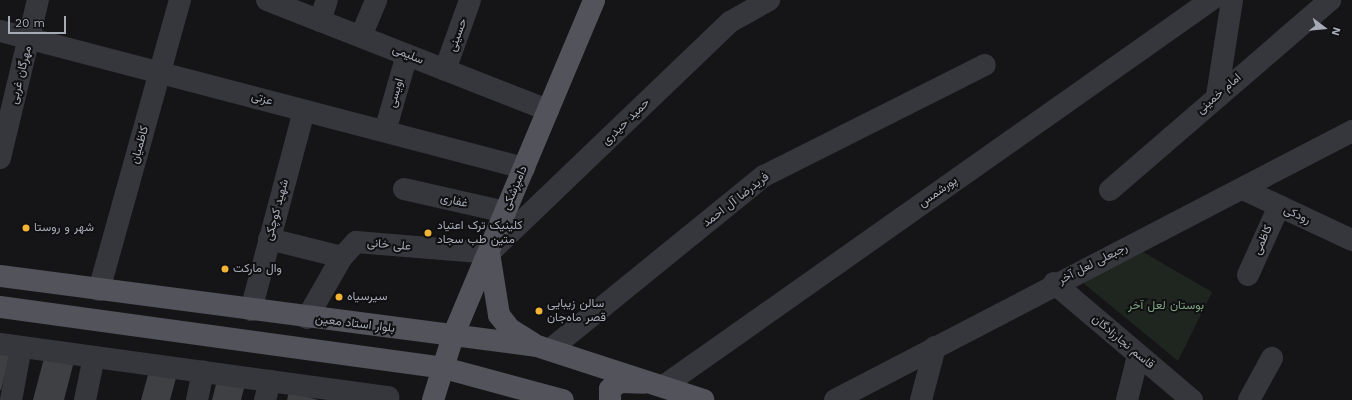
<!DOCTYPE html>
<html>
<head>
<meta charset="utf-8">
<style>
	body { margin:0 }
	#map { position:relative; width:1352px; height:400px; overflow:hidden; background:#151517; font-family:"Work Sans",Vazirmatn,sans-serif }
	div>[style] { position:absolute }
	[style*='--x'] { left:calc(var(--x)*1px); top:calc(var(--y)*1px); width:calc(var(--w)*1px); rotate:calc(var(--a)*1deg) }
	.green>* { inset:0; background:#1f2620 }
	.building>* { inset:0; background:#3f4044 }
	.minor>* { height:22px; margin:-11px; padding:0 11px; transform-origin:11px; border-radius:11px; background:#36373c }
	.major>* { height:22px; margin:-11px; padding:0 11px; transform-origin:11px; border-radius:11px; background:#52535b }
	.dots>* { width:11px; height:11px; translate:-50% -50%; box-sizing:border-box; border:2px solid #101012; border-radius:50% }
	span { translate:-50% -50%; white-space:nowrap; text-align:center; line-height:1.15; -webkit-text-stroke:4px #101012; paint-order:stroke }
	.street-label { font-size:12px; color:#a6abb7 }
	.poi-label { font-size:12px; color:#a6abb7 }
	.left { translate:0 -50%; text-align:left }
	.park-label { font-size:12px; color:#7da280 }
	.north { position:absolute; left:1304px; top:8px; width:40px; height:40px; -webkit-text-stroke:3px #101012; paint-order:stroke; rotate:106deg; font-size:11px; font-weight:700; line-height:16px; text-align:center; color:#a6abb7 }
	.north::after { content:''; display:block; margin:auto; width:14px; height:18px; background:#a6abb7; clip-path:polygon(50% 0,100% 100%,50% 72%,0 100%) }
	.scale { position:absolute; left:8px; top:16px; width:58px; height:18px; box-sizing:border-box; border:2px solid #a6abb7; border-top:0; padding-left:5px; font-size:12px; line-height:14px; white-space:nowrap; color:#a6abb7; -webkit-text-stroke:3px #101012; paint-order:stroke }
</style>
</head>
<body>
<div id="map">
	<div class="green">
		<i style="clip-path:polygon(1143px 252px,1212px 292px,1178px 361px,1082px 282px)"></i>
	</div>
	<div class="building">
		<i style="clip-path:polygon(0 353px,10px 355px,1px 390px,0 390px)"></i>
		<i style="clip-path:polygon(44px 358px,73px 365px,64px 400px,33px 400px)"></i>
		<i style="clip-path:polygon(149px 371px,176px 378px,170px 400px,141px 400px)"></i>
		<i style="clip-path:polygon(217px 380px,244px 388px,241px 400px,212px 400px)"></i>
		<i style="clip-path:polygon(289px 391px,318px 400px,287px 400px)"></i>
	</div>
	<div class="minor">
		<i style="--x:267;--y:0;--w:302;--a:21.4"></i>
		<i style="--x:320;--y:21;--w:22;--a:-72"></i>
		<i style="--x:0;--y:31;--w:542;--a:14.65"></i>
		<i style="--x:361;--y:36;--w:39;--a:-67"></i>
		<i style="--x:445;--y:70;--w:74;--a:-70.3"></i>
		<i style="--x:1217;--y:96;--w:97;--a:-81.1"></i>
		<i style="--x:385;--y:131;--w:79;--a:-73.9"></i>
		<i style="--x:0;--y:158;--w:163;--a:-76.5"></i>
		<i style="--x:404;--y:189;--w:104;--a:12.8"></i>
		<i style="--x:1243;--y:189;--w:120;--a:25.1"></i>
		<i style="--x:1110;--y:190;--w:291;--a:-40.8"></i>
		<i style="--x:269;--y:239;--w:75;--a:13.9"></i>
		<i style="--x:1248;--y:275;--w:76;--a:-65.8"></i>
		<i style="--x:1054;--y:283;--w:181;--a:40.3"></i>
		<i style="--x:99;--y:290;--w:301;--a:-74.4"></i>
		<i style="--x:251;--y:310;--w:206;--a:-75.1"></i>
		<i style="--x:307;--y:318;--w:70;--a:-60.2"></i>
		<i style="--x:342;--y:257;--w:21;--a:-47"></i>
		<i style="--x:356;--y:242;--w:133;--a:4.7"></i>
		<i style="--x:489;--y:253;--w:334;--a:-43.8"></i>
		<i style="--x:730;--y:22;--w:45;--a:-29.4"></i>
		<i style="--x:0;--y:344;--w:392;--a:7.8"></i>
		<i style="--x:552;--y:348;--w:273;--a:-39.1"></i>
		<i style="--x:764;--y:176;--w:247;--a:-26.7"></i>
		<i style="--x:665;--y:385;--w:668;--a:-35.19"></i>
		<i style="--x:11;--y:400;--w:54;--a:-79.3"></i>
		<i style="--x:85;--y:400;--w:44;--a:-78.2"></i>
		<i style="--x:197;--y:400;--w:29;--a:-78"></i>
		<i style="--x:265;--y:400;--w:20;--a:-75"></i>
		<i style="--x:835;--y:400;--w:583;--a:-27.49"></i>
		<i style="--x:921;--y:400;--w:55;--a:-75.2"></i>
		<i style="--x:1127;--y:400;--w:45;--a:-76"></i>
		<i style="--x:1249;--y:400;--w:48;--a:-61.3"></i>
	</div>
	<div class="major">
		<i style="--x:489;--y:253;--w:63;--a:80.8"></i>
		<i style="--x:499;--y:315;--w:18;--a:52"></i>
		<i style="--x:510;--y:329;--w:26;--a:32"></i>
		<i style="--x:0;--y:276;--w:542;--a:7.43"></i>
		<i style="--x:537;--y:346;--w:175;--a:18"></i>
		<i style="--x:0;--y:307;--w:448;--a:7.8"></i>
		<i style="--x:444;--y:368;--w:123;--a:15.1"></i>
		<i style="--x:433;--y:400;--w:67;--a:-72.6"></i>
		<i style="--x:453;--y:336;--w:364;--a:-67.2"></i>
		<i style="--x:610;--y:400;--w:11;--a:-90"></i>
		<i style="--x:610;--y:389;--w:12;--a:-35"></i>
		<i style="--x:620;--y:382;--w:24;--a:2"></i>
	</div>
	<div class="dots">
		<i style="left:26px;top:228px;background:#f2b432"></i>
		<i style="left:428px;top:233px;background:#f2b432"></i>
		<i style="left:225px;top:269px;background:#f2b432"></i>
		<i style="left:339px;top:297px;background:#f2b432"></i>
		<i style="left:539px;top:311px;background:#f2b432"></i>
	</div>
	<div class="street-label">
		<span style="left:458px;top:35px;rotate:-70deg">حسینی</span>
		<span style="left:408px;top:55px;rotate:22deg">سلیمی</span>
		<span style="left:21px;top:75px;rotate:-76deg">مهرگان غربی</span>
		<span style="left:396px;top:93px;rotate:-74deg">اویسی</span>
		<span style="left:1219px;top:94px;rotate:-41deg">امام خمینی</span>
		<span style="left:262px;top:99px;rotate:15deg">عزتی</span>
		<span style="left:626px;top:122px;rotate:-44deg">حمید حیدری</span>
		<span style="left:140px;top:145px;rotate:-74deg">کاظمیان</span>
		<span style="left:515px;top:188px;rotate:-67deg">دامپزشکی</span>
		<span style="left:938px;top:192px;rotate:-35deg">پورشمس</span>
		<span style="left:736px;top:200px;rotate:-38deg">فریدرضا آل احمد</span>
		<span style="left:454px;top:201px;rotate:13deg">غفاری</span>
		<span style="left:277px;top:210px;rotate:-75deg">شهید کوچکی</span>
		<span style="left:1297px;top:215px;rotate:25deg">رودکی</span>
		<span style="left:1263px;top:240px;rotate:-66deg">کاظمی</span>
		<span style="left:389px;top:245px;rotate:5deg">علی خانی</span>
		<span style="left:1093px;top:264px;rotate:-27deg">رجبعلی لعل آخر</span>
		<span style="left:355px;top:324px;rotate:7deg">بلوار استاد معین</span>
		<span style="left:1123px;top:342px;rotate:40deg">قاسم نجارزادگان</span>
	</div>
	<div class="poi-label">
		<span class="left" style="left:437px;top:233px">کلینیک ترک اعتیاد<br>متین طب سجاد</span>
		<span class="left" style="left:34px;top:228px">شهر و روستا</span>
		<span class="left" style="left:233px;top:269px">وال مارکت</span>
		<span class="left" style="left:347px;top:297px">سیرسیاه</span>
		<span class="left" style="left:547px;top:311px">سالن زیبایی<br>قصر ماه‌جان</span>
	</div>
	<div class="park-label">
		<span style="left:1166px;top:306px">بوستان لعل آخر</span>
	</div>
	<div class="north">N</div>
	<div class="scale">20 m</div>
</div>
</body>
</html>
